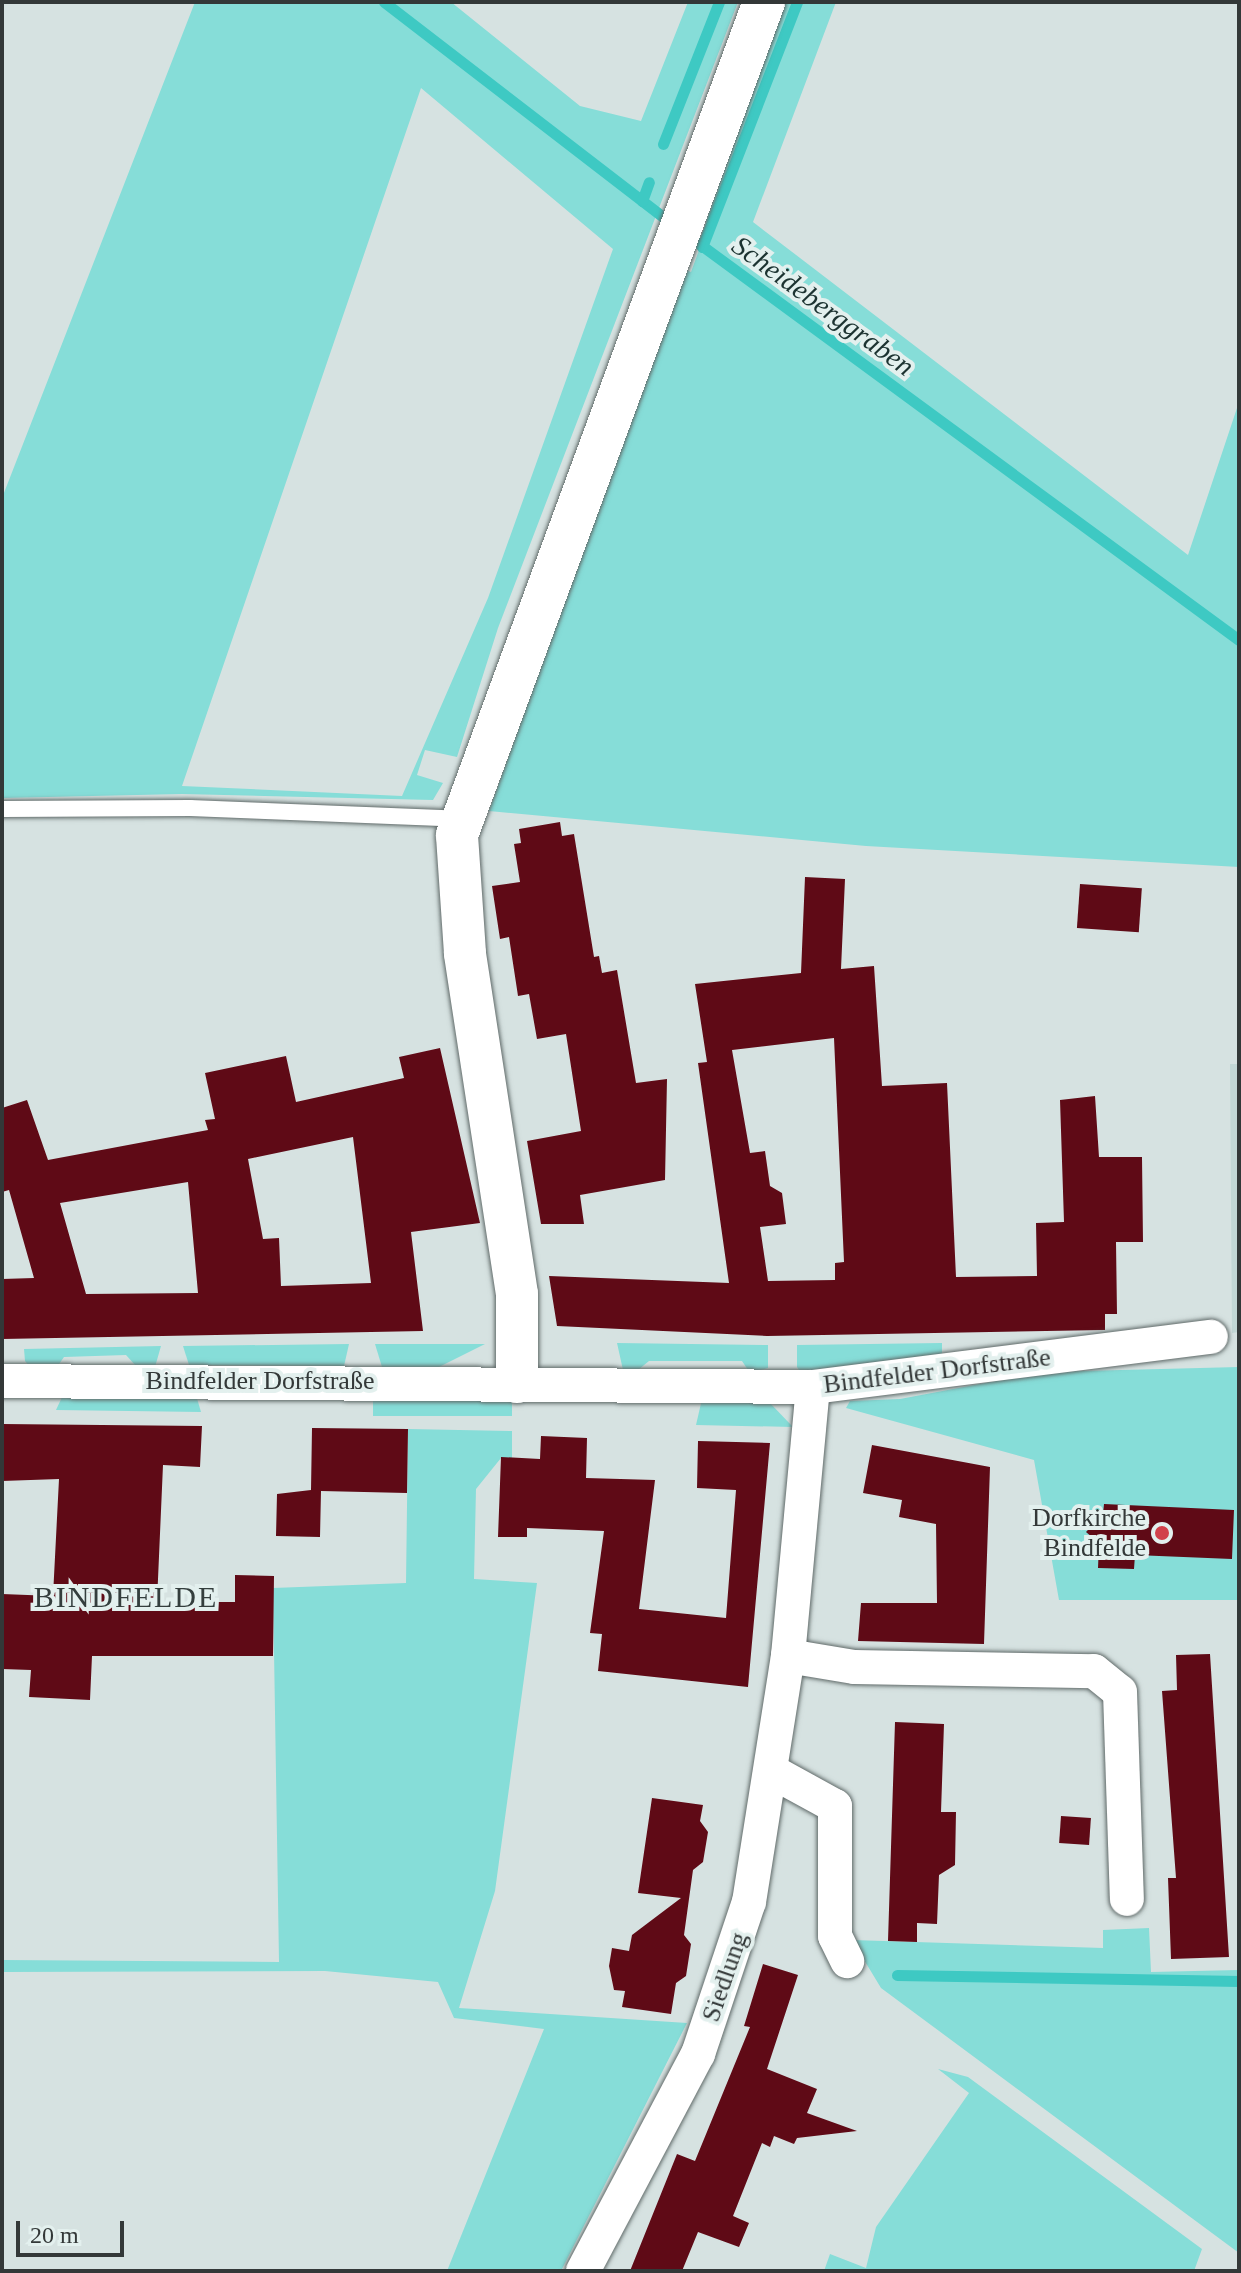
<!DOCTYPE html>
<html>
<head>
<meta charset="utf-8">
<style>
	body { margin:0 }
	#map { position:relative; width:1241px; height:2273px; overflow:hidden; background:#d6e2e1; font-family:"Times New Roman",serif }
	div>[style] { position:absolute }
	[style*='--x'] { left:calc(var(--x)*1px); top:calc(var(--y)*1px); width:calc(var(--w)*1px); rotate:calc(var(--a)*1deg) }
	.built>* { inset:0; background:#c2d7d5 }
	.green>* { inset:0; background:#86ddd8; transform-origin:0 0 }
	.stream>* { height:11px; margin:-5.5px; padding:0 5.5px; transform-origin:5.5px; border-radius:5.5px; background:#3ec9c3 }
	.building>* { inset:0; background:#5f0a16; transform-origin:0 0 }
	.roads { filter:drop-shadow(0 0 2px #606a69) drop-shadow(0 0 2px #606a69) }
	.service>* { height:16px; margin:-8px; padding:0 8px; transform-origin:8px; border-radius:8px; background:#fff }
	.minor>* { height:34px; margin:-17px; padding:0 17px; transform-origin:17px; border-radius:17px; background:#fff }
	.tertiary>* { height:42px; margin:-21px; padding:0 21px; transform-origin:21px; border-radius:21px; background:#fff }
	.dots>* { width:22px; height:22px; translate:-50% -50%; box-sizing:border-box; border:4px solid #e3f0ee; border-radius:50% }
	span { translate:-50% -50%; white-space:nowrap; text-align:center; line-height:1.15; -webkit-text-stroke:8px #e3f0ee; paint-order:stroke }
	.street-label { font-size:26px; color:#333838 }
	.poi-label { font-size:26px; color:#333838 }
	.right { translate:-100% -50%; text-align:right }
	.water-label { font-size:28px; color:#1c3331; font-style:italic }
	.quarter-label { font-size:30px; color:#343e3d; letter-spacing:2px }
	.frame { position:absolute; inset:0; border:4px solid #333838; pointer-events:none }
	.scale { position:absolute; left:16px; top:2221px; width:108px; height:36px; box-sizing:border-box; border:4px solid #333838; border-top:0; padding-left:10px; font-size:24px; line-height:28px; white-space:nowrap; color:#333838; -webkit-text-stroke:6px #e3f0ee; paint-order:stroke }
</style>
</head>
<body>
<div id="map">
	<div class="built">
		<i style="clip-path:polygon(1230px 1064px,1239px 1064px,1239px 1332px,1232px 1333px)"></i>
	</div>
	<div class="green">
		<i style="clip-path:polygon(evenodd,195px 2px,451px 2px,580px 106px,641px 121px,688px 2px,738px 2px,498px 628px,457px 757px,425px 750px,417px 775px,443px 783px,433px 800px,182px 794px,2px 798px,2px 498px,195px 2px,421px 88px,613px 249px,488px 598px,402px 796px,182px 786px,421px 88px)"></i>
		<i style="clip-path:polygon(784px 2px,836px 2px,753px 222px,1188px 555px,1239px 402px,1239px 867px,866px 846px,489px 811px,683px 269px,691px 272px,709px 223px,702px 219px)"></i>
		<i style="clip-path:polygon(617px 1343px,768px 1345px,768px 1368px,750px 1373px,742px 1361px,649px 1361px,638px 1370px,623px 1370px)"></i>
		<i style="clip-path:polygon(942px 1343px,942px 1359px,801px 1373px,797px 1367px,797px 1345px)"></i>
		<i style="clip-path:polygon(349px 1344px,344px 1366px,189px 1365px,183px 1346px)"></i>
		<i style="clip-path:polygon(375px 1344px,485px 1344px,439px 1367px,382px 1367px)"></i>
		<i style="clip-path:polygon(161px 1346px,155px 1367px,136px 1366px,126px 1355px,64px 1357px,57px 1367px,30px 1367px,25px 1361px,24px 1349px)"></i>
		<i style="clip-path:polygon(1239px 1367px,1239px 1600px,1059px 1600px,1034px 1460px,846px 1408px,850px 1401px,900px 1399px,1043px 1372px)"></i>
		<i style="clip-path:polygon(63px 1395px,196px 1395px,201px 1412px,56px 1410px)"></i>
		<i style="left:373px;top:1396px;width:139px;height:20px"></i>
		<i style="clip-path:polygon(702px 1399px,769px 1402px,793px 1427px,696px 1425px)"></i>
		<i style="clip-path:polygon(408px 1429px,512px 1431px,512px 1458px,501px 1458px,476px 1489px,474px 1579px,537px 1583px,495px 1891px,459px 2008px,687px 2023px,561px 2271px,447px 2271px,544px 2029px,454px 2018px,438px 1982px,325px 1971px,2px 1972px,2px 1960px,279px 1962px,273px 1588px,406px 1583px)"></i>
		<i style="clip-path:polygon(1149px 1928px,1151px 1972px,1239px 1970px,1239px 2253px,881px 1988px,852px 1940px,1103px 1948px,1103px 1930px)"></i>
		<i style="clip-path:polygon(938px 2069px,968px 2077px,1202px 2249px,1194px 2271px,824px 2271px,830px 2254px,866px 2268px,876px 2227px,969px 2093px)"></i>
	</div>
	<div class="stream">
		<i style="--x:384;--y:2;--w:364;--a:37.6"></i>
		<i style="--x:663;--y:144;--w:153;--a:-68.5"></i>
		<i style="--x:642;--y:201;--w:20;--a:-70"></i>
		<i style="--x:686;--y:234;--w:686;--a:36.29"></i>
		<i style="--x:702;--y:247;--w:263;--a:-68.8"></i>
		<i style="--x:897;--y:1975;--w:342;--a:1"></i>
	</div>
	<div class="building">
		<i style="clip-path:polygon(560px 822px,562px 836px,574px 834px,594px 957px,599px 956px,602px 973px,617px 970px,636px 1083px,667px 1079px,665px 1180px,580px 1195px,584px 1224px,541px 1224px,527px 1141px,581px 1131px,566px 1034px,537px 1039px,529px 994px,518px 996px,509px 937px,500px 939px,492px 886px,520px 882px,514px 844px,521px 843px,519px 829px)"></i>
		<i style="clip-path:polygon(evenodd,805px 877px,845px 879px,841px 969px,874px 966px,882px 1086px,947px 1083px,956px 1277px,1037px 1276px,1036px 1223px,1064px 1222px,1060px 1100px,1095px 1096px,1099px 1157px,1142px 1157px,1143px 1242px,1116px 1242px,1117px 1314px,1105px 1314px,1105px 1330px,767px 1336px,557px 1326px,549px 1276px,729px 1283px,698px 1063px,707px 1062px,695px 984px,801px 973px,805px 877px,834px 1038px,844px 1262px,835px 1263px,835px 1280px,768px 1281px,760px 1227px,786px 1224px,782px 1193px,770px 1186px,765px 1151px,750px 1153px,732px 1050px,834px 1038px)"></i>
		<i style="left:1080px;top:884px;width:62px;height:44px;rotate:4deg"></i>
		<i style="clip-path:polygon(evenodd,440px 1048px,480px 1223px,411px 1232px,423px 1331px,2px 1339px,2px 1279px,34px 1278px,9px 1190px,2px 1192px,2px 1108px,27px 1100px,48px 1160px,208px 1130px,205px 1120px,215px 1119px,205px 1073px,286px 1056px,296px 1102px,404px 1078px,399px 1057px,440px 1048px,353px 1137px,371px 1283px,281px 1286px,279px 1238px,263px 1239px,248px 1159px,353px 1137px,440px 1048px,188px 1182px,198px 1293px,86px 1294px,60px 1203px,188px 1182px)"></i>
		<i style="clip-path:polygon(2px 1424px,202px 1426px,200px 1467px,163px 1465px,157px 1602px,235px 1602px,235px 1575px,274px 1576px,273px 1656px,92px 1656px,90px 1700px,29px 1697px,31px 1670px,2px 1669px,2px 1594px,53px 1596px,59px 1479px,2px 1481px)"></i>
		<i style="clip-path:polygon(312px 1428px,408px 1429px,407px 1493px,321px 1491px,320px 1537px,276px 1536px,277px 1494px,311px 1490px)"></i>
		<i style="clip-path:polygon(541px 1436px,587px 1438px,586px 1478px,655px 1480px,639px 1609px,726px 1618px,736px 1490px,697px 1488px,698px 1441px,770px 1443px,748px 1687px,598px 1671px,602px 1634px,590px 1633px,604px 1531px,527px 1528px,527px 1537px,498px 1537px,501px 1457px,540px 1459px)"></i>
		<i style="clip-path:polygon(872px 1445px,990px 1467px,984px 1644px,858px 1641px,861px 1603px,937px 1603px,936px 1524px,899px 1517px,902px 1500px,863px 1493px)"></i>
		<i style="clip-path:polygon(1104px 1504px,1234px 1510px,1232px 1559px,1135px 1555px,1134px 1569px,1098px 1568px,1099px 1543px,1086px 1532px,1103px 1514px)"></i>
		<i style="clip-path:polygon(1210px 1654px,1229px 1957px,1171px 1959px,1168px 1878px,1176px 1878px,1162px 1691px,1177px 1690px,1176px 1655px)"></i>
		<i style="clip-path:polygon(895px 1722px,944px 1724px,941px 1812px,956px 1812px,955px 1865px,939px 1875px,937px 1924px,917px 1923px,917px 1942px,888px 1941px)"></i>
		<i style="clip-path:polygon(652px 1798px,703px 1805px,700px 1821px,708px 1832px,703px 1862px,693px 1870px,684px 1935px,691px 1944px,686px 1976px,676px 1983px,671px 2014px,622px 2007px,625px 1991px,614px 1990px,609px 1966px,612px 1948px,629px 1951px,632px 1935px,681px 1898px,638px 1893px)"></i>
		<i style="left:1061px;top:1816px;width:30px;height:27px;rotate:4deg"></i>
		<i style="clip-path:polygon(763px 1964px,798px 1975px,767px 2069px,817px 2089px,807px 2113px,857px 2131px,797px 2138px,794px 2144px,774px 2136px,770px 2147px,762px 2143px,733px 2216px,749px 2223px,739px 2247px,698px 2232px,682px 2271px,630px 2271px,677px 2154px,695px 2161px,750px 2027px,744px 2026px)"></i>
	</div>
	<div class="roads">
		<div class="service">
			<i style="--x:2;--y:809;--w:188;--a:-0.3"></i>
			<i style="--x:190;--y:808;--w:270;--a:2.3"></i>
		</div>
		<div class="minor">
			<i style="--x:2;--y:1381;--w:811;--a:0.42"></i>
			<i style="--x:813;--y:1387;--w:401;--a:-7.2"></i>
			<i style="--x:788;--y:1656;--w:67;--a:9.5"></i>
			<i style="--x:854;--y:1667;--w:240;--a:1"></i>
			<i style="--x:1094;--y:1671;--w:33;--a:39"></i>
			<i style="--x:1120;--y:1692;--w:207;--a:88.1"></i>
			<i style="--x:771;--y:1771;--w:73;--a:28.7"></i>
			<i style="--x:835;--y:1806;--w:130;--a:90"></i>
			<i style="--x:835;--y:1936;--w:28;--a:64"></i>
			<i style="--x:583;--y:2271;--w:246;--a:-62.1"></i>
			<i style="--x:698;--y:2054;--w:160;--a:-71.5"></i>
			<i style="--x:749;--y:1902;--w:249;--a:-81"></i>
			<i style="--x:788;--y:1656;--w:270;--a:-84.7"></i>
		</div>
		<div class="tertiary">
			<i style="--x:517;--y:1382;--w:88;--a:-90"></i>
			<i style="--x:517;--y:1294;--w:345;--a:-98.7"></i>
			<i style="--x:465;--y:953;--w:118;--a:-93.9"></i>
			<i style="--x:457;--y:835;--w:888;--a:-69.77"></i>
		</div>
	</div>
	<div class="dots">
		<i style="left:1162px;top:1533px;background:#d1414b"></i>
	</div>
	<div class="street-label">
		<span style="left:937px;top:1371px;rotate:-7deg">Bindfelder Dorfstraße</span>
		<span style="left:260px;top:1381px">Bindfelder Dorfstraße</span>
		<span style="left:725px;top:1977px;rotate:-71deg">Siedlung</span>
	</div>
	<div class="poi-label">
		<span class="right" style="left:1146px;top:1533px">Dorfkirche<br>Bindfelde</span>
	</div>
	<div class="water-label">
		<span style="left:823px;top:306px;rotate:36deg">Scheideberggraben</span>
	</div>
	<div class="quarter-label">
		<span style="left:126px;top:1597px">BINDFELDE</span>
	</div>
	<div class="frame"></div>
	<div class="scale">20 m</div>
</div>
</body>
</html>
